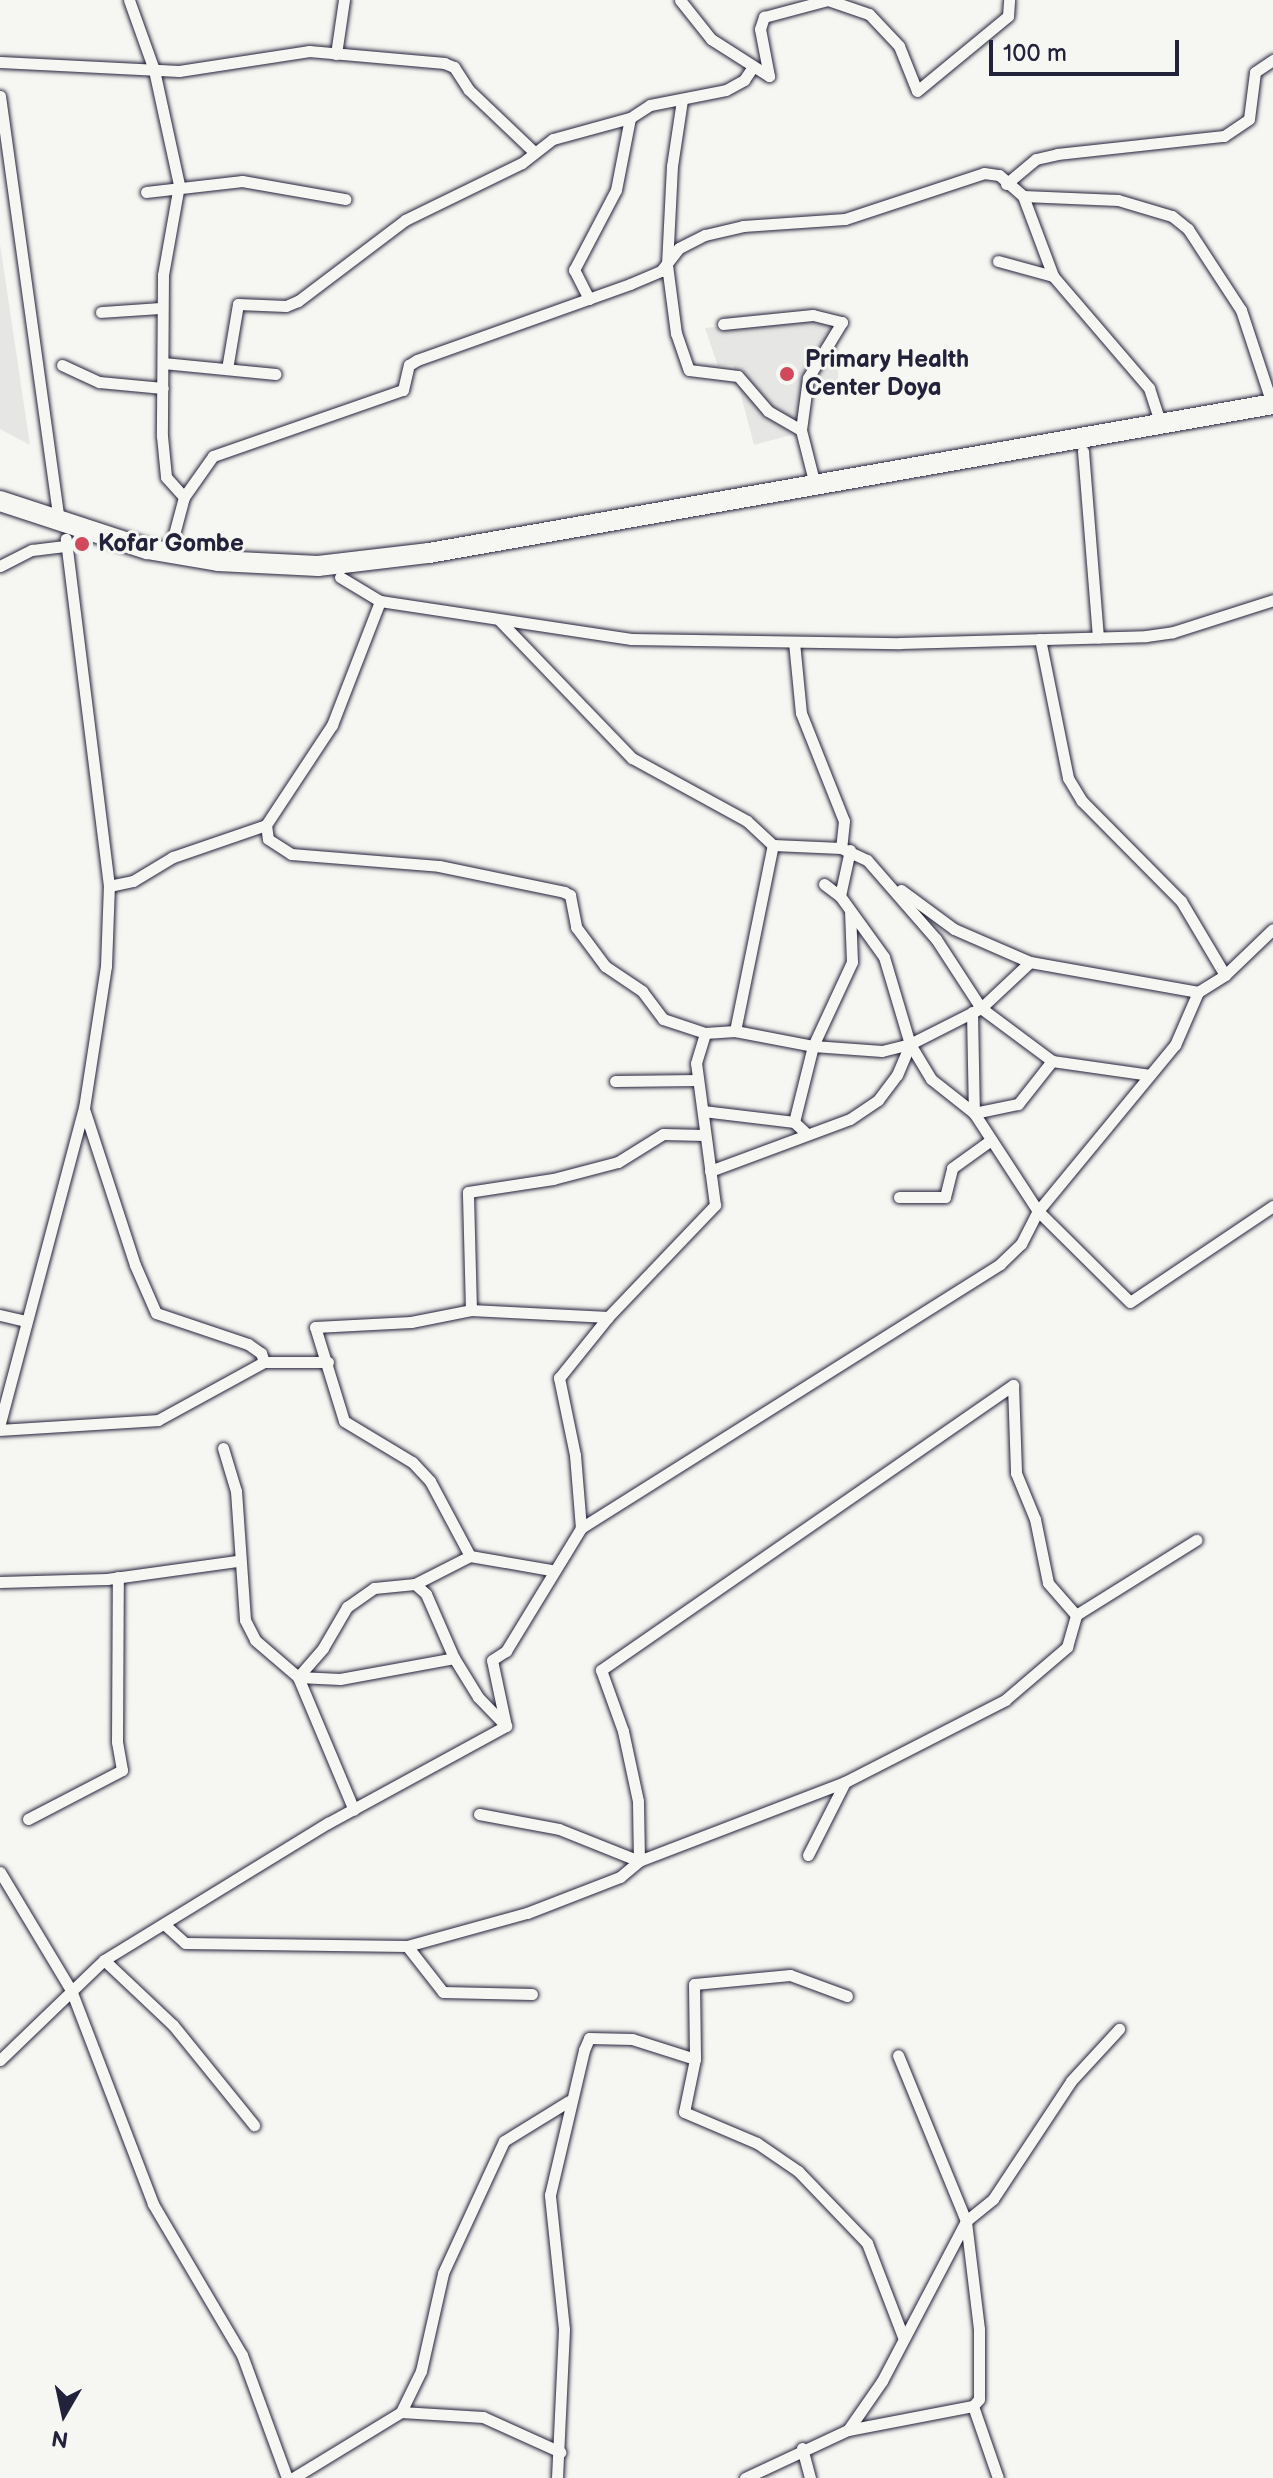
<!DOCTYPE html>
<html>
<head>
<meta charset="utf-8">
<style>
	body { margin:0 }
	#map { position:relative; width:1273px; height:2478px; overflow:hidden; background:#f6f6f2; font-family:"Balsamiq Sans",sans-serif }
	div>[style] { position:absolute }
	[style*='--x'] { left:calc(var(--x)*1px); top:calc(var(--y)*1px); width:calc(var(--w)*1px); rotate:calc(var(--a)*1deg) }
	.built>* { inset:0; background:#e6e6e4 }
	.roads { filter:drop-shadow(0 0 2px #22223b) drop-shadow(0 0 2px #22223b) }
	.street>* { height:11px; margin:-5.5px; padding:0 5.5px; transform-origin:5.5px; border-radius:5.5px; background:#f6f6f2 }
	.highway>* { height:20px; margin:-10px; padding:0 10px; transform-origin:10px; border-radius:10px; background:#f6f6f2 }
	.dots>* { width:22px; height:22px; translate:-50% -50%; box-sizing:border-box; border:4px solid #f6f6f2; border-radius:50% }
	span { translate:-50% -50%; white-space:nowrap; text-align:center; line-height:1.15; -webkit-text-stroke:6px #f6f6f2; paint-order:stroke }
	.poi-label { font-size:24px; color:#22223b; font-weight:700 }
	.left { translate:0 -50%; text-align:left }
	.north { position:absolute; left:24px; top:2374px; width:80px; height:80px; -webkit-text-stroke:6px #f6f6f2; paint-order:stroke; rotate:189deg; font-size:22px; font-weight:700; line-height:32px; text-align:center; color:#22223b }
	.north::after { content:''; display:block; margin:auto; width:28px; height:36px; background:#22223b; clip-path:polygon(50% 0,100% 100%,50% 72%,0 100%) }
	.scale { position:absolute; left:989px; top:40px; width:190px; height:36px; box-sizing:border-box; border:4px solid #22223b; border-top:0; padding-left:10px; font-size:24px; line-height:28px; white-space:nowrap; color:#22223b; -webkit-text-stroke:6px #f6f6f2; paint-order:stroke }
</style>
</head>
<body>
<div id="map">
	<div class="built">
		<i style="clip-path:polygon(0 244px,30px 445px,0 429px)"></i>
		<i style="clip-path:polygon(839px 316px,838px 381px,810px 384px,806px 431px,754px 445px,733px 365px,718px 366px,705px 328px)"></i>
	</div>
	<div class="roads">
		<div class="street">
			<i style="--x:129;--y:0;--w:74;--a:70.3"></i>
			<i style="--x:154;--y:70;--w:118;--a:77.7"></i>
			<i style="--x:179;--y:185;--w:91;--a:100.1"></i>
			<i style="--x:163;--y:275;--w:161;--a:90.4"></i>
			<i style="--x:162;--y:436;--w:41;--a:84.4"></i>
			<i style="--x:166;--y:477;--w:27;--a:48"></i>
			<i style="--x:680;--y:0;--w:50;--a:51.5"></i>
			<i style="--x:711;--y:39;--w:69;--a:32.5"></i>
			<i style="--x:769;--y:76;--w:48;--a:-100.8"></i>
			<i style="--x:760;--y:29;--w:13;--a:-72"></i>
			<i style="--x:764;--y:17;--w:66;--a:-14.9"></i>
			<i style="--x:828;--y:0;--w:43;--a:18.9"></i>
			<i style="--x:869;--y:14;--w:44;--a:46.8"></i>
			<i style="--x:899;--y:46;--w:48;--a:68.2"></i>
			<i style="--x:917;--y:91;--w:118;--a:-39.5"></i>
			<i style="--x:1008;--y:16;--w:16;--a:-86"></i>
			<i style="--x:336;--y:54;--w:55;--a:-81.6"></i>
			<i style="--x:0;--y:62;--w:179;--a:2.9"></i>
			<i style="--x:179;--y:71;--w:132;--a:-8.7"></i>
			<i style="--x:309;--y:51;--w:136;--a:5.1"></i>
			<i style="--x:444;--y:63;--w:11;--a:22"></i>
			<i style="--x:454;--y:67;--w:27;--a:57"></i>
			<i style="--x:469;--y:90;--w:88;--a:43.6"></i>
			<i style="--x:0;--y:96;--w:431;--a:82.1"></i>
			<i style="--x:682;--y:100;--w:67;--a:98.6"></i>
			<i style="--x:672;--y:166;--w:99;--a:92.9"></i>
			<i style="--x:667;--y:265;--w:69;--a:82.5"></i>
			<i style="--x:676;--y:333;--w:39;--a:71"></i>
			<i style="--x:689;--y:370;--w:49;--a:7"></i>
			<i style="--x:738;--y:376;--w:46;--a:49.4"></i>
			<i style="--x:768;--y:411;--w:38;--a:30"></i>
			<i style="--x:801;--y:430;--w:57;--a:75.7"></i>
			<i style="--x:1006;--y:184;--w:39;--a:-40"></i>
			<i style="--x:1036;--y:159;--w:22;--a:-13"></i>
			<i style="--x:1057;--y:154;--w:168;--a:-6.2"></i>
			<i style="--x:1224;--y:136;--w:30;--a:-34"></i>
			<i style="--x:1249;--y:119;--w:47;--a:-82.7"></i>
			<i style="--x:1255;--y:72;--w:22;--a:-34"></i>
			<i style="--x:146;--y:192;--w:97;--a:-6.5"></i>
			<i style="--x:242;--y:181;--w:105;--a:9.9"></i>
			<i style="--x:1023;--y:196;--w:95;--a:2.4"></i>
			<i style="--x:1118;--y:200;--w:56;--a:16.5"></i>
			<i style="--x:1172;--y:216;--w:21;--a:39"></i>
			<i style="--x:1188;--y:229;--w:97;--a:56.8"></i>
			<i style="--x:1241;--y:310;--w:99;--a:71.7"></i>
			<i style="--x:998;--y:261;--w:57;--a:15.3"></i>
			<i style="--x:589;--y:299;--w:33;--a:-117"></i>
			<i style="--x:574;--y:270;--w:90;--a:-62.3"></i>
			<i style="--x:616;--y:190;--w:73;--a:-79"></i>
			<i style="--x:101;--y:312;--w:61;--a:-3.8"></i>
			<i style="--x:723;--y:324;--w:90;--a:-5.7"></i>
			<i style="--x:813;--y:315;--w:30;--a:14"></i>
			<i style="--x:842;--y:322;--w:66;--a:121.3"></i>
			<i style="--x:808;--y:378;--w:52;--a:97.7"></i>
			<i style="--x:163;--y:363;--w:113;--a:5.6"></i>
			<i style="--x:62;--y:365;--w:41;--a:24.7"></i>
			<i style="--x:99;--y:382;--w:64;--a:5.4"></i>
			<i style="--x:227;--y:369;--w:66;--a:-80.4"></i>
			<i style="--x:238;--y:304;--w:48;--a:2.4"></i>
			<i style="--x:286;--y:306;--w:13;--a:-23"></i>
			<i style="--x:298;--y:301;--w:134;--a:-37.1"></i>
			<i style="--x:405;--y:220;--w:130;--a:-26"></i>
			<i style="--x:522;--y:163;--w:39;--a:-38"></i>
			<i style="--x:553;--y:139;--w:80;--a:-15.3"></i>
			<i style="--x:630;--y:118;--w:24;--a:-33"></i>
			<i style="--x:650;--y:105;--w:77;--a:-11.2"></i>
			<i style="--x:726;--y:90;--w:21;--a:-29"></i>
			<i style="--x:744;--y:80;--w:14;--a:-56"></i>
			<i style="--x:1083;--y:451;--w:187;--a:85.4"></i>
			<i style="--x:169;--y:553;--w:58;--a:-75"></i>
			<i style="--x:184;--y:497;--w:50;--a:-54.7"></i>
			<i style="--x:213;--y:456;--w:201;--a:-19.2"></i>
			<i style="--x:403;--y:390;--w:26;--a:-77"></i>
			<i style="--x:409;--y:365;--w:9;--a:-32"></i>
			<i style="--x:417;--y:360;--w:226;--a:-19.6"></i>
			<i style="--x:630;--y:284;--w:34;--a:-23"></i>
			<i style="--x:661;--y:271;--w:29;--a:-52"></i>
			<i style="--x:679;--y:248;--w:29;--a:-27"></i>
			<i style="--x:705;--y:235;--w:39;--a:-13"></i>
			<i style="--x:743;--y:226;--w:102;--a:-3.9"></i>
			<i style="--x:845;--y:219;--w:146;--a:-18.3"></i>
			<i style="--x:984;--y:173;--w:15;--a:8"></i>
			<i style="--x:999;--y:175;--w:32;--a:41"></i>
			<i style="--x:1023;--y:196;--w:85;--a:69.4"></i>
			<i style="--x:1053;--y:276;--w:148;--a:49.4"></i>
			<i style="--x:1149;--y:388;--w:38;--a:72"></i>
			<i style="--x:0;--y:566;--w:36;--a:-27"></i>
			<i style="--x:32;--y:550;--w:33;--a:-7"></i>
			<i style="--x:340;--y:577;--w:47;--a:31"></i>
			<i style="--x:380;--y:601;--w:254;--a:8.6"></i>
			<i style="--x:631;--y:639;--w:269;--a:0.9"></i>
			<i style="--x:900;--y:643;--w:246;--a:-1.6"></i>
			<i style="--x:1146;--y:636;--w:27;--a:-8"></i>
			<i style="--x:1173;--y:632;--w:105;--a:-17.7"></i>
			<i style="--x:500;--y:621;--w:190;--a:46.1"></i>
			<i style="--x:632;--y:758;--w:131;--a:28.7"></i>
			<i style="--x:747;--y:821;--w:35;--a:43"></i>
			<i style="--x:773;--y:845;--w:68;--a:2.5"></i>
			<i style="--x:841;--y:848;--w:29;--a:25"></i>
			<i style="--x:867;--y:860;--w:105;--a:48.9"></i>
			<i style="--x:936;--y:939;--w:82;--a:56.9"></i>
			<i style="--x:981;--y:1008;--w:89;--a:36.7"></i>
			<i style="--x:1052;--y:1061;--w:99;--a:8.1"></i>
			<i style="--x:1040;--y:639;--w:142;--a:78.6"></i>
			<i style="--x:1068;--y:778;--w:27;--a:59"></i>
			<i style="--x:1082;--y:801;--w:141;--a:45.3"></i>
			<i style="--x:1181;--y:901;--w:86;--a:59.3"></i>
			<i style="--x:794;--y:642;--w:71;--a:84.4"></i>
			<i style="--x:801;--y:713;--w:116;--a:68.3"></i>
			<i style="--x:844;--y:821;--w:27;--a:96"></i>
			<i style="--x:266;--y:825;--w:14;--a:82"></i>
			<i style="--x:268;--y:839;--w:27;--a:33"></i>
			<i style="--x:291;--y:854;--w:148;--a:4.6"></i>
			<i style="--x:439;--y:866;--w:128;--a:11.7"></i>
			<i style="--x:564;--y:892;--w:7;--a:27"></i>
			<i style="--x:570;--y:895;--w:33;--a:79"></i>
			<i style="--x:576;--y:927;--w:49;--a:53.4"></i>
			<i style="--x:605;--y:966;--w:45;--a:34"></i>
			<i style="--x:642;--y:991;--w:35;--a:53"></i>
			<i style="--x:663;--y:1019;--w:44;--a:18.4"></i>
			<i style="--x:705;--y:1033;--w:30;--a:-4"></i>
			<i style="--x:735;--y:1031;--w:79;--a:10.9"></i>
			<i style="--x:813;--y:1046;--w:69;--a:4.1"></i>
			<i style="--x:882;--y:1051;--w:29;--a:-14"></i>
			<i style="--x:910;--y:1044;--w:80;--a:-26.9"></i>
			<i style="--x:981;--y:1008;--w:67;--a:-43.2"></i>
			<i style="--x:850;--y:850;--w:47;--a:102.3"></i>
			<i style="--x:840;--y:896;--w:75;--a:54.2"></i>
			<i style="--x:884;--y:957;--w:91;--a:73.4"></i>
			<i style="--x:910;--y:1044;--w:41;--a:59"></i>
			<i style="--x:931;--y:1079;--w:55;--a:38.3"></i>
			<i style="--x:974;--y:1113;--w:117;--a:56.9"></i>
			<i style="--x:1038;--y:1211;--w:129;--a:44.7"></i>
			<i style="--x:1130;--y:1302;--w:172;--a:-33.9"></i>
			<i style="--x:824;--y:884;--w:20;--a:37"></i>
			<i style="--x:109;--y:886;--w:25;--a:-12"></i>
			<i style="--x:133;--y:881;--w:47;--a:-31"></i>
			<i style="--x:173;--y:857;--w:98;--a:-19"></i>
			<i style="--x:266;--y:825;--w:120;--a:-56.6"></i>
			<i style="--x:332;--y:725;--w:133;--a:-68.8"></i>
			<i style="--x:901;--y:890;--w:66;--a:36.3"></i>
			<i style="--x:954;--y:929;--w:83;--a:23.5"></i>
			<i style="--x:1030;--y:962;--w:171;--a:10.1"></i>
			<i style="--x:972;--y:1012;--w:101;--a:88.9"></i>
			<i style="--x:735;--y:1031;--w:190;--a:-78.5"></i>
			<i style="--x:615;--y:1081;--w:83;--a:-0.7"></i>
			<i style="--x:84;--y:1109;--w:164;--a:71.9"></i>
			<i style="--x:135;--y:1265;--w:52;--a:66.4"></i>
			<i style="--x:156;--y:1313;--w:97;--a:18.6"></i>
			<i style="--x:248;--y:1344;--w:16;--a:35"></i>
			<i style="--x:261;--y:1353;--w:9;--a:72"></i>
			<i style="--x:703;--y:1111;--w:92;--a:6.9"></i>
			<i style="--x:794;--y:1122;--w:18;--a:43"></i>
			<i style="--x:974;--y:1113;--w:45;--a:-11.6"></i>
			<i style="--x:1018;--y:1104;--w:55;--a:-51.7"></i>
			<i style="--x:794;--y:1122;--w:78;--a:-76"></i>
			<i style="--x:813;--y:1046;--w:93;--a:-65.1"></i>
			<i style="--x:852;--y:962;--w:51;--a:-92.2"></i>
			<i style="--x:710;--y:1171;--w:149;--a:-20.4"></i>
			<i style="--x:850;--y:1119;--w:34;--a:-34"></i>
			<i style="--x:878;--y:1100;--w:31;--a:-53"></i>
			<i style="--x:897;--y:1075;--w:34;--a:-67"></i>
			<i style="--x:899;--y:1197;--w:46;--a:0"></i>
			<i style="--x:945;--y:1197;--w:30;--a:-76"></i>
			<i style="--x:952;--y:1168;--w:48;--a:-35.7"></i>
			<i style="--x:471;--y:1310;--w:118;--a:-91.5"></i>
			<i style="--x:468;--y:1192;--w:86;--a:-8.7"></i>
			<i style="--x:553;--y:1179;--w:67;--a:-14.7"></i>
			<i style="--x:618;--y:1162;--w:53;--a:-31.9"></i>
			<i style="--x:663;--y:1134;--w:41;--a:1.4"></i>
			<i style="--x:0;--y:1315;--w:27;--a:13"></i>
			<i style="--x:1013;--y:1385;--w:88;--a:88"></i>
			<i style="--x:1016;--y:1473;--w:50;--a:67.6"></i>
			<i style="--x:1035;--y:1519;--w:65;--a:78.5"></i>
			<i style="--x:1048;--y:1583;--w:43;--a:48.8"></i>
			<i style="--x:1076;--y:1615;--w:142;--a:-32"></i>
			<i style="--x:0;--y:1423;--w:326;--a:-75.1"></i>
			<i style="--x:84;--y:1108;--w:144;--a:-81.2"></i>
			<i style="--x:106;--y:966;--w:80;--a:-87.9"></i>
			<i style="--x:109;--y:886;--w:350;--a:-97.1"></i>
			<i style="--x:0;--y:1430;--w:158;--a:-3.6"></i>
			<i style="--x:158;--y:1420;--w:121;--a:-28.7"></i>
			<i style="--x:264;--y:1362;--w:64;--a:0"></i>
			<i style="--x:223;--y:1448;--w:45;--a:73.2"></i>
			<i style="--x:236;--y:1491;--w:129;--a:86"></i>
			<i style="--x:245;--y:1620;--w:22;--a:63"></i>
			<i style="--x:255;--y:1640;--w:57;--a:40.7"></i>
			<i style="--x:298;--y:1677;--w:144;--a:67.2"></i>
			<i style="--x:581;--y:1528;--w:73;--a:-94.7"></i>
			<i style="--x:575;--y:1455;--w:79;--a:-101.7"></i>
			<i style="--x:559;--y:1378;--w:78;--a:-51.2"></i>
			<i style="--x:608;--y:1317;--w:155;--a:-46.3"></i>
			<i style="--x:715;--y:1205;--w:143;--a:-97.6"></i>
			<i style="--x:696;--y:1063;--w:31;--a:-73"></i>
			<i style="--x:470;--y:1556;--w:85;--a:-118.1"></i>
			<i style="--x:430;--y:1481;--w:26;--a:-133"></i>
			<i style="--x:412;--y:1462;--w:79;--a:-148.9"></i>
			<i style="--x:344;--y:1421;--w:98;--a:-107.1"></i>
			<i style="--x:315;--y:1327;--w:96;--a:-3"></i>
			<i style="--x:411;--y:1322;--w:61;--a:-11.3"></i>
			<i style="--x:471;--y:1310;--w:137;--a:2.9"></i>
			<i style="--x:0;--y:1582;--w:107;--a:-1.6"></i>
			<i style="--x:107;--y:1579;--w:131;--a:-7.9"></i>
			<i style="--x:415;--y:1584;--w:15;--a:42"></i>
			<i style="--x:426;--y:1594;--w:70;--a:66.4"></i>
			<i style="--x:454;--y:1658;--w:46;--a:58.4"></i>
			<i style="--x:478;--y:1697;--w:40;--a:46"></i>
			<i style="--x:298;--y:1677;--w:38;--a:-49"></i>
			<i style="--x:323;--y:1648;--w:48;--a:-59.7"></i>
			<i style="--x:347;--y:1607;--w:33;--a:-35"></i>
			<i style="--x:374;--y:1588;--w:41;--a:-5.6"></i>
			<i style="--x:415;--y:1584;--w:62;--a:-27"></i>
			<i style="--x:470;--y:1556;--w:82;--a:9.8"></i>
			<i style="--x:298;--y:1677;--w:42;--a:2.7"></i>
			<i style="--x:340;--y:1679;--w:116;--a:-10.4"></i>
			<i style="--x:506;--y:1726;--w:67;--a:-102"></i>
			<i style="--x:492;--y:1660;--w:17;--a:-33"></i>
			<i style="--x:506;--y:1651;--w:144;--a:-58.6"></i>
			<i style="--x:581;--y:1528;--w:495;--a:-32.2"></i>
			<i style="--x:1000;--y:1264;--w:29;--a:-44"></i>
			<i style="--x:1021;--y:1244;--w:37;--a:-63"></i>
			<i style="--x:1038;--y:1211;--w:215;--a:-50.5"></i>
			<i style="--x:1175;--y:1045;--w:58;--a:-66.5"></i>
			<i style="--x:1198;--y:992;--w:32;--a:-32"></i>
			<i style="--x:1225;--y:975;--w:66;--a:-43.8"></i>
			<i style="--x:479;--y:1814;--w:81;--a:10.6"></i>
			<i style="--x:559;--y:1829;--w:86;--a:21.8"></i>
			<i style="--x:28;--y:1819;--w:106;--a:-27.5"></i>
			<i style="--x:122;--y:1770;--w:28;--a:-100"></i>
			<i style="--x:117;--y:1742;--w:165;--a:-89.7"></i>
			<i style="--x:808;--y:1855;--w:82;--a:-63.1"></i>
			<i style="--x:639;--y:1861;--w:60;--a:-91"></i>
			<i style="--x:638;--y:1801;--w:72;--a:-102.1"></i>
			<i style="--x:623;--y:1731;--w:65;--a:-109.8"></i>
			<i style="--x:601;--y:1670;--w:501;--a:-34.67"></i>
			<i style="--x:0;--y:1872;--w:138;--a:59"></i>
			<i style="--x:71;--y:1990;--w:229;--a:69"></i>
			<i style="--x:153;--y:2204;--w:175;--a:59.5"></i>
			<i style="--x:242;--y:2355;--w:131;--a:69.9"></i>
			<i style="--x:164;--y:1924;--w:28;--a:42"></i>
			<i style="--x:185;--y:1943;--w:222;--a:0.8"></i>
			<i style="--x:407;--y:1946;--w:124;--a:-15.4"></i>
			<i style="--x:527;--y:1913;--w:100;--a:-21.2"></i>
			<i style="--x:620;--y:1877;--w:25;--a:-40"></i>
			<i style="--x:639;--y:1861;--w:221;--a:-21"></i>
			<i style="--x:845;--y:1782;--w:180;--a:-27.1"></i>
			<i style="--x:1005;--y:1700;--w:82;--a:-40.5"></i>
			<i style="--x:1067;--y:1647;--w:33;--a:-74"></i>
			<i style="--x:407;--y:1946;--w:58;--a:52"></i>
			<i style="--x:443;--y:1992;--w:89;--a:1.3"></i>
			<i style="--x:104;--y:1960;--w:95;--a:43.3"></i>
			<i style="--x:173;--y:2025;--w:129;--a:51"></i>
			<i style="--x:847;--y:1996;--w:61;--a:-159.8"></i>
			<i style="--x:790;--y:1975;--w:96;--a:174.6"></i>
			<i style="--x:694;--y:1984;--w:75;--a:89.2"></i>
			<i style="--x:695;--y:2059;--w:54;--a:101.7"></i>
			<i style="--x:684;--y:2112;--w:79;--a:23"></i>
			<i style="--x:757;--y:2143;--w:50;--a:34.3"></i>
			<i style="--x:798;--y:2171;--w:100;--a:46.2"></i>
			<i style="--x:867;--y:2243;--w:101;--a:69"></i>
			<i style="--x:0;--y:2060;--w:144;--a:-43.9"></i>
			<i style="--x:104;--y:1960;--w:263;--a:-31.5"></i>
			<i style="--x:328;--y:1823;--w:203;--a:-28.6"></i>
			<i style="--x:973;--y:2406;--w:76;--a:70.9"></i>
			<i style="--x:401;--y:2412;--w:82;--a:3.5"></i>
			<i style="--x:483;--y:2417;--w:85;--a:24.4"></i>
			<i style="--x:848;--y:2430;--w:60;--a:-55.2"></i>
			<i style="--x:882;--y:2381;--w:181;--a:-62.3"></i>
			<i style="--x:966;--y:2221;--w:35;--a:-39"></i>
			<i style="--x:993;--y:2199;--w:141;--a:-56.5"></i>
			<i style="--x:1071;--y:2081;--w:71;--a:-47.3"></i>
			<i style="--x:802;--y:2448;--w:31;--a:75"></i>
			<i style="--x:293;--y:2478;--w:127;--a:-31.4"></i>
			<i style="--x:401;--y:2412;--w:46;--a:-64"></i>
			<i style="--x:421;--y:2371;--w:100;--a:-77.3"></i>
			<i style="--x:443;--y:2273;--w:145;--a:-65.2"></i>
			<i style="--x:504;--y:2141;--w:76;--a:-31.6"></i>
			<i style="--x:557;--y:2478;--w:149;--a:-87.3"></i>
			<i style="--x:564;--y:2329;--w:135;--a:-96"></i>
			<i style="--x:550;--y:2195;--w:149;--a:-76.8"></i>
			<i style="--x:584;--y:2050;--w:13;--a:-67"></i>
			<i style="--x:589;--y:2038;--w:43;--a:1.3"></i>
			<i style="--x:632;--y:2039;--w:66;--a:17.6"></i>
			<i style="--x:745;--y:2478;--w:114;--a:-25"></i>
			<i style="--x:848;--y:2430;--w:127;--a:-10.9"></i>
			<i style="--x:973;--y:2406;--w:9;--a:-49"></i>
			<i style="--x:979;--y:2399;--w:70;--a:-90"></i>
			<i style="--x:979;--y:2329;--w:109;--a:-96.9"></i>
			<i style="--x:966;--y:2221;--w:179;--a:-112.3"></i>
		</div>
		<div class="highway">
			<i style="--x:0;--y:501;--w:155;--a:18.1"></i>
			<i style="--x:147;--y:549;--w:72;--a:9.6"></i>
			<i style="--x:218;--y:561;--w:100;--a:2.9"></i>
			<i style="--x:318;--y:566;--w:112;--a:-6.7"></i>
			<i style="--x:429;--y:553;--w:857;--a:-10.01"></i>
		</div>
	</div>
	<div class="dots">
		<i style="left:787px;top:374px;background:#d1495b"></i>
		<i style="left:82px;top:544px;background:#d1495b"></i>
	</div>
	<div class="poi-label">
		<span class="left" style="left:805px;top:374px">Primary Health<br>Center Doya</span>
		<span class="left" style="left:98px;top:544px">Kofar Gombe</span>
	</div>
	<div class="north">N</div>
	<div class="scale">100 m</div>
</div>
</body>
</html>
